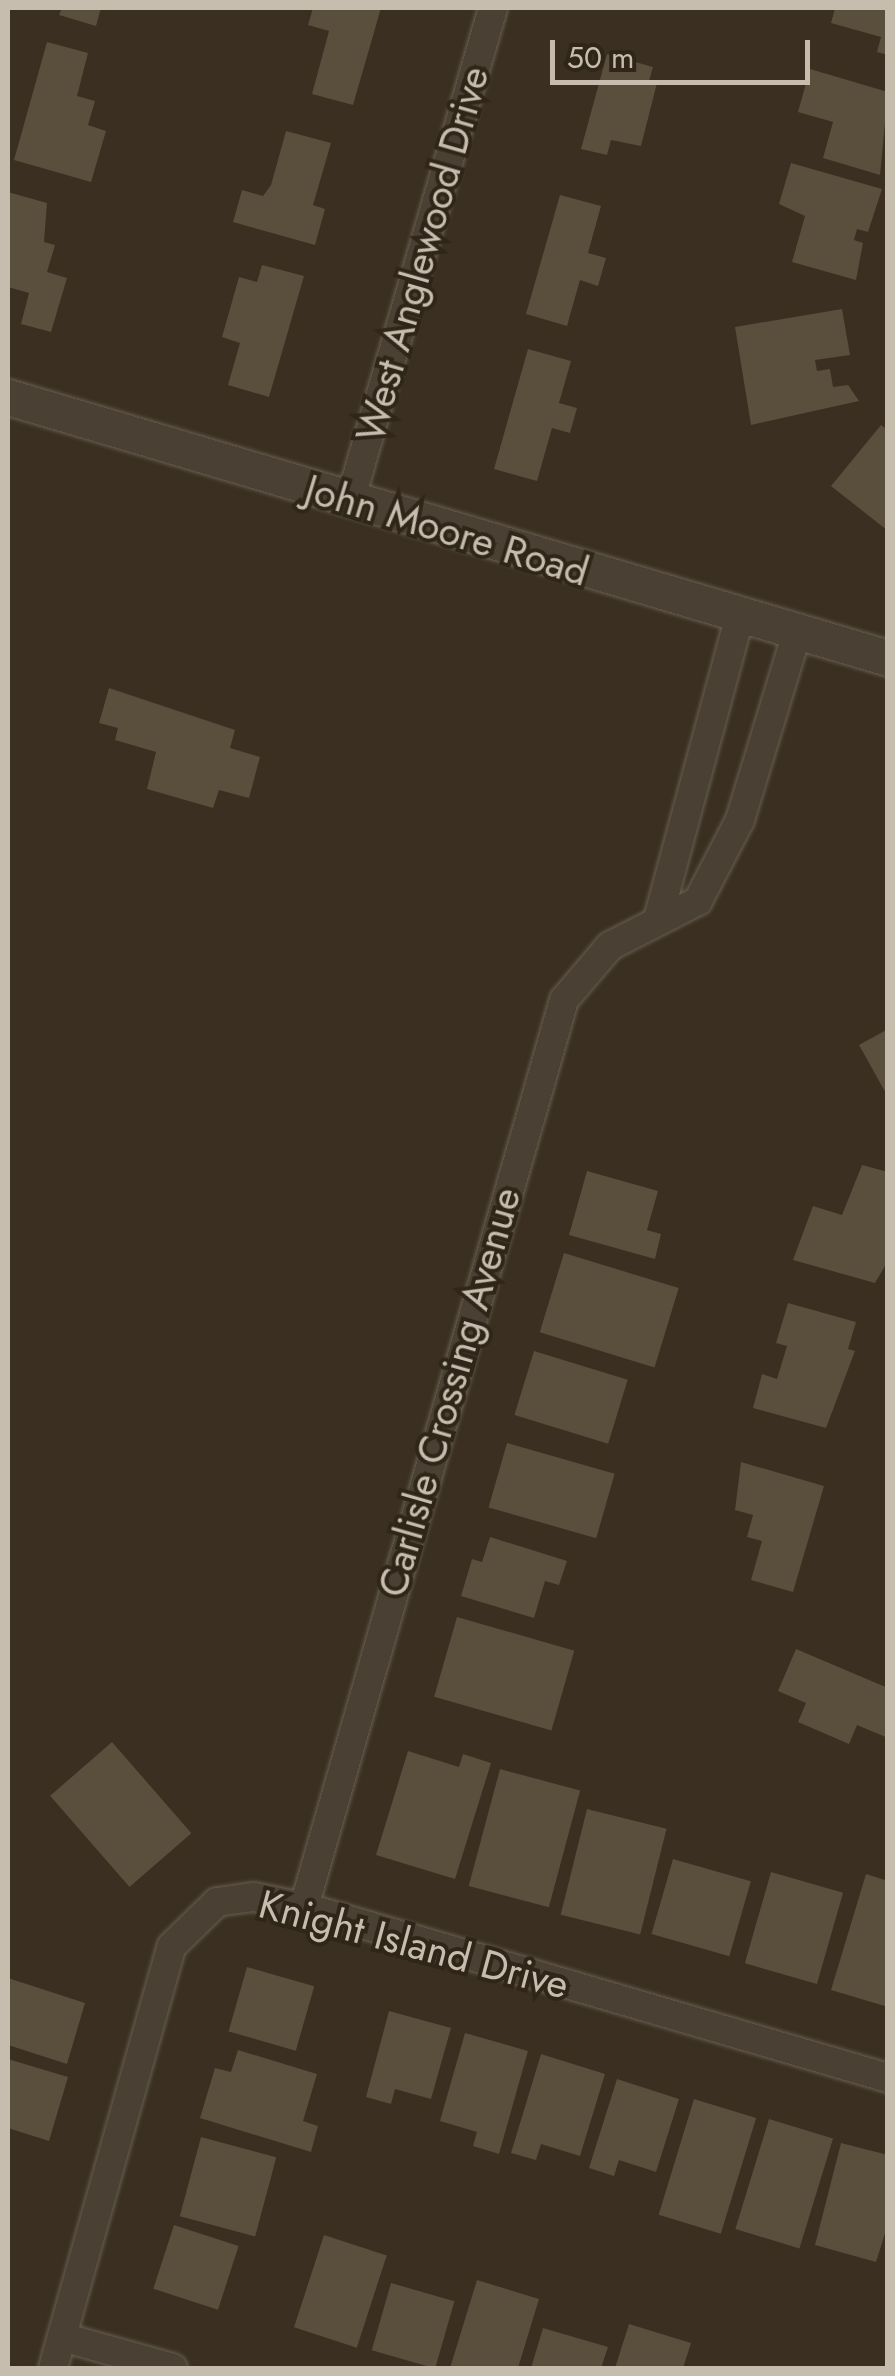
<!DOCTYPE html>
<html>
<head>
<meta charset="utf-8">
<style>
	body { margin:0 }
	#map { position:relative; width:895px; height:2376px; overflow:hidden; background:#3a2f20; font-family:Jost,sans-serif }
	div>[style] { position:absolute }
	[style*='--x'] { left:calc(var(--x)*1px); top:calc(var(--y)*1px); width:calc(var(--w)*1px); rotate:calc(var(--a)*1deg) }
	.building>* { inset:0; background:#5a4e3c; transform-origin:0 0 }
	.roads { filter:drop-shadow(0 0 2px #685f51) drop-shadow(0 0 2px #685f51) }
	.minor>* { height:28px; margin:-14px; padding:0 14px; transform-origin:14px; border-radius:14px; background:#4a4134 }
	.tertiary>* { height:35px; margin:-17.5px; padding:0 17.5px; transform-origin:17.5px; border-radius:17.5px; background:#4a4134 }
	span { translate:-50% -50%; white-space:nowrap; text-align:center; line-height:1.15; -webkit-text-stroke:8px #2f2619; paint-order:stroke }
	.street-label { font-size:40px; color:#c7bdae }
	.frame { position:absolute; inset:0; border:10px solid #c7bdae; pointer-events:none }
	.scale { position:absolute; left:550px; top:40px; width:260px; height:45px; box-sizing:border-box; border:5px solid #c7bdae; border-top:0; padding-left:12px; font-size:30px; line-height:35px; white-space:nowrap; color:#c7bdae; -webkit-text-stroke:8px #2f2619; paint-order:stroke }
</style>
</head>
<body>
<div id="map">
	<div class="building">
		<i style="clip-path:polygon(62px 8px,101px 8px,96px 26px,59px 15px)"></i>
		<i style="clip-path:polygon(313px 8px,381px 8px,353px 105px,312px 94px,329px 31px,308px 25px)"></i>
		<i style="clip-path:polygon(835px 8px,888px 8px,888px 55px,877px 52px,881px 37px,831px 23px)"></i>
		<i style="clip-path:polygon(47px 42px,88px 53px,77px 96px,95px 101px,88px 125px,106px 131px,91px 182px,14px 160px)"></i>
		<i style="clip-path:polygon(607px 54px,653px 67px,649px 81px,657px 83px,641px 146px,611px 140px,607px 155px,581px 149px)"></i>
		<i style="clip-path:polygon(810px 69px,888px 92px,880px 175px,823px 158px,833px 122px,798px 112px)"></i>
		<i style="clip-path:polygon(286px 131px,331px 143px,313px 205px,325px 209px,315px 245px,233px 222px,242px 190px,263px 196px,271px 185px)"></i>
		<i style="clip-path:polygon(791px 163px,882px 189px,868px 232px,857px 229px,854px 240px,863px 243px,856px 280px,792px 262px,805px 216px,779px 204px)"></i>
		<i style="clip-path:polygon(8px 192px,47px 203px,44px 242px,55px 245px,47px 272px,67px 278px,51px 332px,21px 324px,29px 293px,8px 287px)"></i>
		<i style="clip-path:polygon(560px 195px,601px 206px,588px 253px,606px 258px,598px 286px,580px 280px,567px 326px,526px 314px)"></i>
		<i style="clip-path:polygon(262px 265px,304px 276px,269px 397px,228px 385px,240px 343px,222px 337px,239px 277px,257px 282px)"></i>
		<i style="clip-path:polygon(842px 309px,850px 355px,815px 360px,817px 371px,830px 369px,833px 387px,848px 385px,859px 401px,751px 425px,735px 327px)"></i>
		<i style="clip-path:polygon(528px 349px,571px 361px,559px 403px,577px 408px,570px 433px,552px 428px,537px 481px,494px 469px)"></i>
		<i style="clip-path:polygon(881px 425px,888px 430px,888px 531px,831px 486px)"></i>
		<i style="clip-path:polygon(109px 688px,235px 730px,230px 748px,260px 757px,249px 798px,219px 790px,213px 808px,147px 789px,156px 752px,115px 740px,118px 728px,99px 723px)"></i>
		<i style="clip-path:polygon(888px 1029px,888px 1097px,859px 1045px)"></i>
		<i style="clip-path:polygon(862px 1165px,888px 1172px,888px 1261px,875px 1283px,793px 1260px,813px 1206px,842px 1215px)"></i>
		<i style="clip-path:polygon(587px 1171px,658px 1191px,647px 1230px,661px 1234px,655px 1259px,569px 1235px)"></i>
		<i style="left:564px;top:1253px;width:120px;height:83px;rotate:17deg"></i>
		<i style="clip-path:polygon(788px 1303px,856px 1322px,848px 1349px,855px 1351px,826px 1428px,753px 1408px,762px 1374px,777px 1379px,787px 1346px,776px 1343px)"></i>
		<i style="left:534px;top:1351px;width:98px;height:67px;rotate:17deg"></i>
		<i style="left:507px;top:1443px;width:112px;height:67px;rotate:16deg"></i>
		<i style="clip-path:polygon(741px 1462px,824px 1486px,793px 1592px,751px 1580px,762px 1541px,747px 1537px,753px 1515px,735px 1510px)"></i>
		<i style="clip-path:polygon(490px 1537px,567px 1561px,559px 1585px,545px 1581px,534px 1618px,461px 1596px,472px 1559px,482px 1562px)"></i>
		<i style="left:457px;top:1617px;width:122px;height:83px;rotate:16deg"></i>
		<i style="clip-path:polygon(796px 1649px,888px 1688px,888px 1738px,857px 1725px,849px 1744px,798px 1722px,806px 1703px,778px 1691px)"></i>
		<i style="left:112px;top:1742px;width:121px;height:82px;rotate:49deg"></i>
		<i style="clip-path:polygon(408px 1751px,459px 1767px,463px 1754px,491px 1763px,455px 1879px,376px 1855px)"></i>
		<i style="left:500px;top:1769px;width:83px;height:121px;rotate:15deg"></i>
		<i style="left:587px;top:1809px;width:82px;height:109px;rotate:14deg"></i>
		<i style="left:673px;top:1859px;width:81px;height:78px;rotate:16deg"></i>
		<i style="left:771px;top:1872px;width:75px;height:95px;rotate:16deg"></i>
		<i style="clip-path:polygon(866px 1874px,888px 1881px,888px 2007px,831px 1990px)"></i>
		<i style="left:247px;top:1967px;width:70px;height:67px;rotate:16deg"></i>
		<i style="clip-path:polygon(8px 1978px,85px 2003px,67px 2064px,8px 2045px)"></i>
		<i style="clip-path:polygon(389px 2011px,451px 2028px,431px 2099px,395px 2089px,391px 2104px,366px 2097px)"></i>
		<i style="clip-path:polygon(465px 2033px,528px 2051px,499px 2154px,473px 2146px,477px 2132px,440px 2121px)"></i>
		<i style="clip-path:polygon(238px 2050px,317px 2074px,303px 2121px,318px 2126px,311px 2152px,200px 2118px,215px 2068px,231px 2072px)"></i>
		<i style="clip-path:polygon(541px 2054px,605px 2074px,580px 2156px,541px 2144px,536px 2160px,511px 2153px)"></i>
		<i style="clip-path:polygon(8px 2059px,68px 2077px,49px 2141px,8px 2128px)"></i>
		<i style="clip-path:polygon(617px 2079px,679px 2099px,656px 2172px,619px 2160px,614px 2176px,589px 2168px)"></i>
		<i style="left:694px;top:2099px;width:65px;height:121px;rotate:17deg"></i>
		<i style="left:769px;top:2119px;width:67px;height:115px;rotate:17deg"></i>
		<i style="left:201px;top:2137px;width:78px;height:82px;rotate:15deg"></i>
		<i style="clip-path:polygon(841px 2143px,888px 2155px,888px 2224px,876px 2262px,815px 2245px)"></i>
		<i style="left:174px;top:2225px;width:68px;height:67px;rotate:18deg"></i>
		<i style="left:324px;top:2235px;width:66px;height:97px;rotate:18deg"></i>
		<i style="clip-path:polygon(477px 2280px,539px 2299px,518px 2368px,450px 2368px)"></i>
		<i style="left:391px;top:2283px;width:66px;height:70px;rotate:16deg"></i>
		<i style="clip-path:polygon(629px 2324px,691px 2343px,683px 2368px,615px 2368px)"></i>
		<i style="clip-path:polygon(543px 2328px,608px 2347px,601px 2368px,531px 2368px)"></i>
	</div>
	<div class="roads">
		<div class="minor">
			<i style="--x:350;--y:501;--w:513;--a:-73.82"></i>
			<i style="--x:658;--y:919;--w:314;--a:-74.9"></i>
			<i style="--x:304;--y:1907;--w:944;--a:-74"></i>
			<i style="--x:564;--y:1000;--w:71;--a:-49.6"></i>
			<i style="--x:610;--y:946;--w:99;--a:-27.1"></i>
			<i style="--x:698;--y:901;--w:91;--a:-62.6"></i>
			<i style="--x:740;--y:820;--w:196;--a:-73.1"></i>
			<i style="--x:62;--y:2337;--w:115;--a:15.6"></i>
			<i style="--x:53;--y:2368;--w:438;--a:-74.3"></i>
			<i style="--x:172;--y:1946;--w:63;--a:-44.4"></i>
			<i style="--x:217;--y:1902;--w:37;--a:-8"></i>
			<i style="--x:254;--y:1897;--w:51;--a:11.3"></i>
			<i style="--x:304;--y:1907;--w:609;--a:16.32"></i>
		</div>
		<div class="tertiary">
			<i style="--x:8;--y:397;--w:918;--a:16.52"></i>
		</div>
	</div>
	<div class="street-label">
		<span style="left:422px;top:254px;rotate:-74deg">West Anglewood Drive</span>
		<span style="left:447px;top:530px;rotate:17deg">John Moore Road</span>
		<span style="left:449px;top:1392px;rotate:-74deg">Carlisle Crossing Avenue</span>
		<span style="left:414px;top:1944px;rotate:15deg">Knight Island Drive</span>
	</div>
	<div class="frame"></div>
	<div class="scale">50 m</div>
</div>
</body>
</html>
